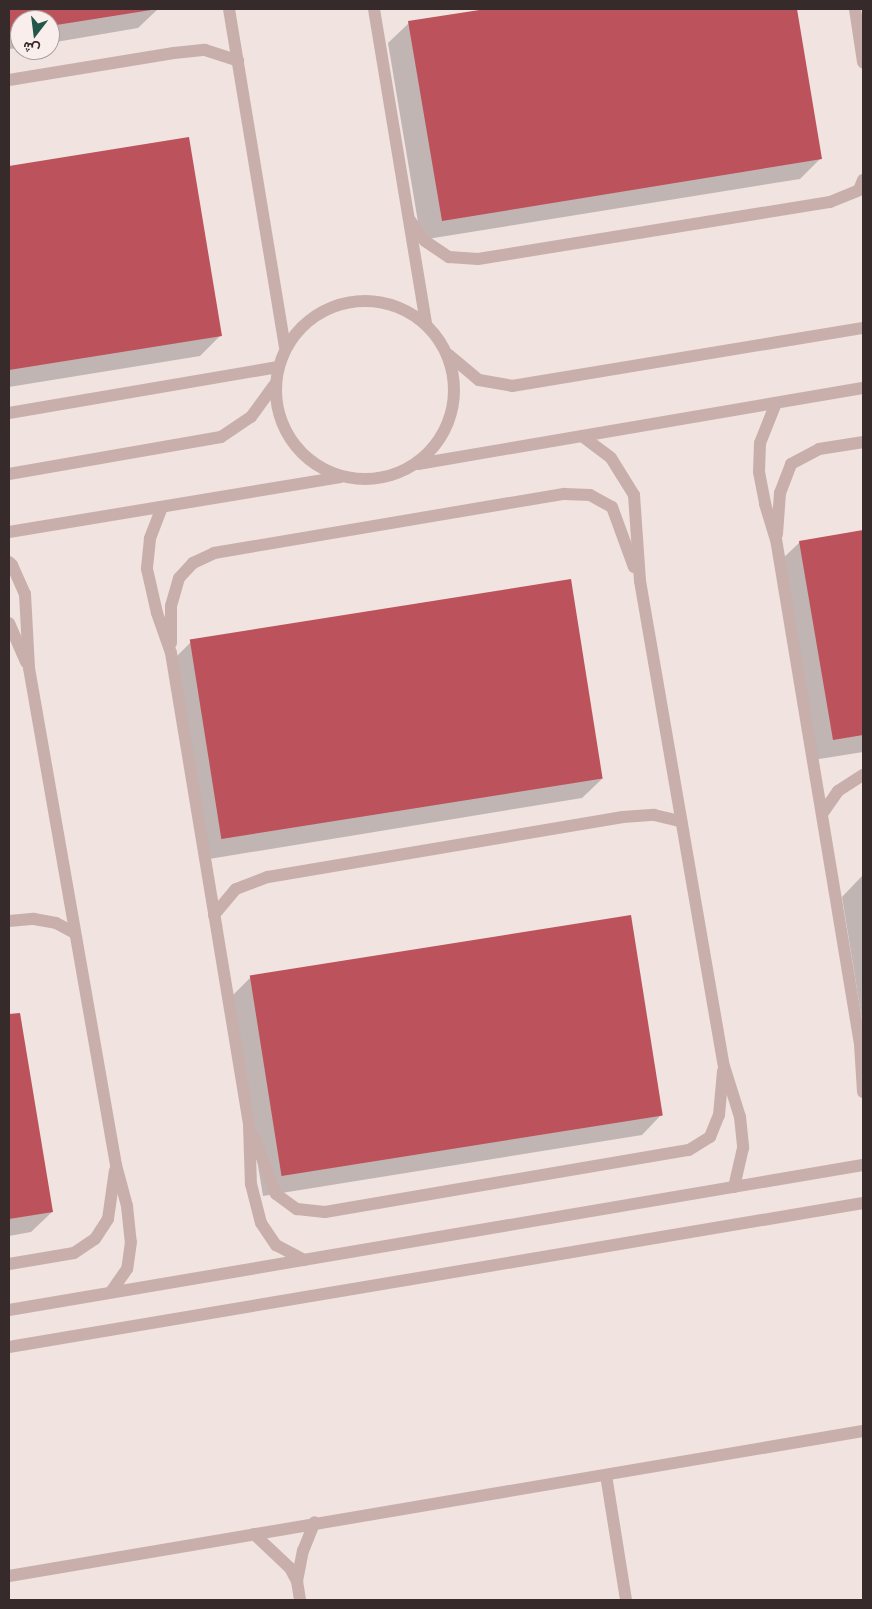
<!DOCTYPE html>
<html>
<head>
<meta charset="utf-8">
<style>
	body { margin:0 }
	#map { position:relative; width:872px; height:1609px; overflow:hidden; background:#f1e3df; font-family:Lato,Vazirmatn,sans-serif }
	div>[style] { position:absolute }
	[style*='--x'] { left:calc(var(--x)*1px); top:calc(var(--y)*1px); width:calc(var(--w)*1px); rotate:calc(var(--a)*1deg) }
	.shadow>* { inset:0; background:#0003 }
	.building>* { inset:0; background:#bc525c; transform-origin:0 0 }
	.minor>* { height:12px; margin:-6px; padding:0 6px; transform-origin:6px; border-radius:6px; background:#c8afac }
	.minor>.ring { margin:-6px; padding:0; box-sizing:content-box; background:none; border:12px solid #c8afac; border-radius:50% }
	span { translate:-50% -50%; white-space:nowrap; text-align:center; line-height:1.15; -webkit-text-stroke:5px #f9eeec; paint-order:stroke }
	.frame { position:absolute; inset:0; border:10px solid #372a2b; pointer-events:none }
	.north { position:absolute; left:10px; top:10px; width:50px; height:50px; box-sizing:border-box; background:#f9eeec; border:1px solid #aba09f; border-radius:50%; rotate:195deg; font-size:14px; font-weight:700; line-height:20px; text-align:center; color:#372a2b }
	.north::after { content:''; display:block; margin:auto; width:18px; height:22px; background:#235548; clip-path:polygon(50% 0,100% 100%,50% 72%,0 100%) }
</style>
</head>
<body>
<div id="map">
	<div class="shadow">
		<i style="clip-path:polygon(9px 9px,158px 9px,138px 28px,50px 43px,50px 20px,20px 20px,20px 48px,9px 49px)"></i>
		<i style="clip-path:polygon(494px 9px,796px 9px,821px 158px,800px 179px,421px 240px,388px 43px,409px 23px)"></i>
		<i style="clip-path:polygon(188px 138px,221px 335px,200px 356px,9px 387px,9px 167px)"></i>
		<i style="clip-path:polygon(863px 531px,863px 752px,813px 760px,779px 562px,800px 542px)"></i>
		<i style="clip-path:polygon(191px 642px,603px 778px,582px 798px,203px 860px,170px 663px)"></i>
		<i style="clip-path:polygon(862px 876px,863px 876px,863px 1026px,842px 897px)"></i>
		<i style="clip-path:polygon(250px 978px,662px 1114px,642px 1135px,263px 1196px,230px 998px)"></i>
		<i style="clip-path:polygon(19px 1014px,52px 1212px,31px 1232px,9px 1236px,9px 1016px)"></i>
	</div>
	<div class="building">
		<i style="clip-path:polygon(9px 9px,151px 9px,151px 10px,50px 26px,50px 20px,20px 20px,20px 31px,9px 33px)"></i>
		<i style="clip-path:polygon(486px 9px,797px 9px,822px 159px,442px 221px,408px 21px)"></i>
		<i style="clip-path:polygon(189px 137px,222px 336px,9px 370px,9px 166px)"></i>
		<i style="clip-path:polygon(863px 530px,863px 735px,833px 740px,799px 541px)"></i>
		<i style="left:571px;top:579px;width:202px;height:386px;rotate:81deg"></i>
		<i style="left:631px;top:915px;width:203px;height:386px;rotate:81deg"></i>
		<i style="clip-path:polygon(20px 1013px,53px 1212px,9px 1219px,9px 1014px)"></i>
	</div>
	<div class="minor">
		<i style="--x:229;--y:9;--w:342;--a:80.6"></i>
		<i style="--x:374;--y:9;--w:318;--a:80.6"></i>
		<i style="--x:855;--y:9;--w:54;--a:81.4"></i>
		<i style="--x:9;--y:80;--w:167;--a:-9.3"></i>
		<i style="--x:174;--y:53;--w:31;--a:-6"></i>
		<i style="--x:205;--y:50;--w:35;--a:18"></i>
		<i style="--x:409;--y:219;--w:27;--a:54"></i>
		<i style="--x:425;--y:241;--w:29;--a:34"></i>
		<i style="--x:449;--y:257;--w:29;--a:4"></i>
		<i style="--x:478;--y:259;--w:357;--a:-9.2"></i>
		<i style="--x:830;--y:202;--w:31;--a:-22"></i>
		<i style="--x:859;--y:190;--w:11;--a:-68"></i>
		<i class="ring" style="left:276px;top:301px;width:166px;height:166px"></i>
		<i style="--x:449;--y:355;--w:39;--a:40"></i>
		<i style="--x:479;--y:380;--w:34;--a:10"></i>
		<i style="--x:512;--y:386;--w:356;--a:-9.4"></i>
		<i style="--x:776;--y:403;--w:43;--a:111.8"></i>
		<i style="--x:760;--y:443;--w:29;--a:92"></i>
		<i style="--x:759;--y:472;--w:33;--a:79"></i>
		<i style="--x:765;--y:504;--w:37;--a:73"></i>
		<i style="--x:776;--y:539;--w:512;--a:80.56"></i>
		<i style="--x:860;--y:1044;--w:48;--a:86.4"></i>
		<i style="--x:9;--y:413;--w:273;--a:-9.7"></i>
		<i style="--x:582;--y:436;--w:36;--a:37"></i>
		<i style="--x:611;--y:458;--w:44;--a:58.1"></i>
		<i style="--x:634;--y:495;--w:86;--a:86"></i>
		<i style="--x:640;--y:581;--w:492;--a:80.2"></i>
		<i style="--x:724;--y:1066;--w:53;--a:72.6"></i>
		<i style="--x:740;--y:1117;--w:31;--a:84"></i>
		<i style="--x:743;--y:1148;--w:40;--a:103"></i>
		<i style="--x:418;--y:464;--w:451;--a:-9.7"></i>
		<i style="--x:9;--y:474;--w:215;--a:-9.9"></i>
		<i style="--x:221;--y:437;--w:36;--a:-34"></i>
		<i style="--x:251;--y:417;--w:39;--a:-54"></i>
		<i style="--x:162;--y:507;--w:34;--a:111"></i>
		<i style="--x:150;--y:539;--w:30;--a:96"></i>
		<i style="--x:147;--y:569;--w:45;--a:77.2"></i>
		<i style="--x:157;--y:613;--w:42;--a:70.7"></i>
		<i style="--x:171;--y:653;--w:478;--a:80.6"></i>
		<i style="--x:249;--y:1125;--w:59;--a:88.1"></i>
		<i style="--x:251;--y:1184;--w:40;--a:75.6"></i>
		<i style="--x:261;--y:1223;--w:27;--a:56"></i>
		<i style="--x:276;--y:1245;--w:32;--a:28"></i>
		<i style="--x:9;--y:532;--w:336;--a:-9.4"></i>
		<i style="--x:777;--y:534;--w:41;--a:-85.8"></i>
		<i style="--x:780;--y:493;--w:31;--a:-69"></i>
		<i style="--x:791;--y:464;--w:32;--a:-28"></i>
		<i style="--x:819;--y:449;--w:45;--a:-9"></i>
		<i style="--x:9;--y:562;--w:4;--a:45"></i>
		<i style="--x:12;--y:565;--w:32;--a:66"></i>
		<i style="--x:25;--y:594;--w:74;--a:86.9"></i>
		<i style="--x:29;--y:668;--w:505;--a:80.07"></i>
		<i style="--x:116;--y:1165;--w:42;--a:75"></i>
		<i style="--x:127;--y:1206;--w:36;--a:84"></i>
		<i style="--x:131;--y:1242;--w:27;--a:98"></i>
		<i style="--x:127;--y:1269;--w:28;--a:125"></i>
		<i style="--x:9;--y:623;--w:43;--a:66.4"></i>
		<i style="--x:171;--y:643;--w:37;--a:-90"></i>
		<i style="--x:171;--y:606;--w:29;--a:-74"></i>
		<i style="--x:179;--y:578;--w:21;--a:-47"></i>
		<i style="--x:193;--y:563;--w:23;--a:-25"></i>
		<i style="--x:214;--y:553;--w:355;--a:-9.6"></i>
		<i style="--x:564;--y:494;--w:26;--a:2"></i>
		<i style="--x:590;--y:495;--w:25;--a:29"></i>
		<i style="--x:612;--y:507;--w:64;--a:69.9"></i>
		<i style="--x:822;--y:814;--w:28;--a:-55"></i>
		<i style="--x:838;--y:791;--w:30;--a:-33"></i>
		<i style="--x:214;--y:915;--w:34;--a:-50"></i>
		<i style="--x:236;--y:889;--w:34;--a:-21"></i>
		<i style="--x:268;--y:877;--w:360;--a:-9.6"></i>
		<i style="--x:623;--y:817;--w:31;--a:-4"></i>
		<i style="--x:654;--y:815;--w:28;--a:13"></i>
		<i style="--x:9;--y:921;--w:25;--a:-5"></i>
		<i style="--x:34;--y:919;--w:22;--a:10"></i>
		<i style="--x:56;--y:923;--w:21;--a:28"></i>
		<i style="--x:253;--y:1135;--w:63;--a:68.7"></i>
		<i style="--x:276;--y:1194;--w:26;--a:36"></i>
		<i style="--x:297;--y:1209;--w:28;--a:6"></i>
		<i style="--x:325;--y:1212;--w:369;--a:-9.7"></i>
		<i style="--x:689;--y:1150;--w:25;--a:-32"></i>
		<i style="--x:710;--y:1137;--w:24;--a:-68"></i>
		<i style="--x:719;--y:1115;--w:44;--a:-84.8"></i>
		<i style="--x:9;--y:1264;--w:66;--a:-9.6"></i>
		<i style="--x:74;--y:1253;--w:25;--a:-34"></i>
		<i style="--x:95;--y:1239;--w:24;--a:-57"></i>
		<i style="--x:108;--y:1219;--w:49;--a:-81.9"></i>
		<i style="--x:9;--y:1310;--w:866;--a:-9.64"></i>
		<i style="--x:9;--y:1347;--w:866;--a:-9.57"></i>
		<i style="--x:606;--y:1475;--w:127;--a:80.9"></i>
		<i style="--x:254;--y:1534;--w:50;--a:43.4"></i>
		<i style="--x:290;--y:1568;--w:15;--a:62"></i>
		<i style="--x:297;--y:1581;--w:19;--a:81"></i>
		<i style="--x:9;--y:1576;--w:866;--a:-9.64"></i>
		<i style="--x:297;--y:1581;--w:31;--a:-79"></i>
		<i style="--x:303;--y:1551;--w:31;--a:-68"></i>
	</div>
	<div class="frame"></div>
	<div class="north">ش</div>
</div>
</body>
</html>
